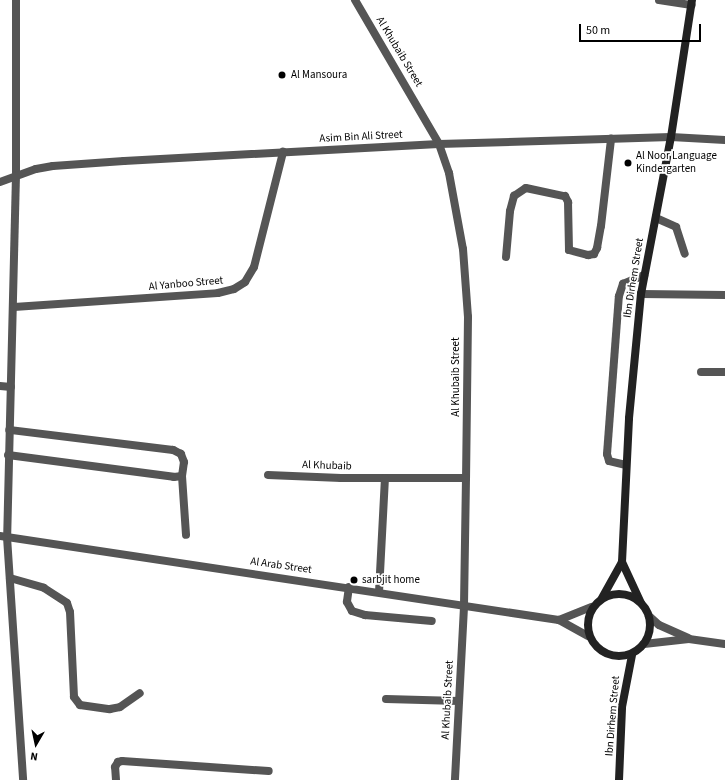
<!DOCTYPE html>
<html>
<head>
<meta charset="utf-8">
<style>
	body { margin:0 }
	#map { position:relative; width:725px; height:780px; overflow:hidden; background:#fff; font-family:"Source Sans 3",sans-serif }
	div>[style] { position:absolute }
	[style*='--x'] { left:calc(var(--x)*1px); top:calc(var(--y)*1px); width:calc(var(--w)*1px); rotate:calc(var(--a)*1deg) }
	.lane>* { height:8px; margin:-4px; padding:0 4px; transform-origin:4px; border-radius:4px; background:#555 }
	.street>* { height:8px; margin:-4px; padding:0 4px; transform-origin:4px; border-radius:4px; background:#555 }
	.secondary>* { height:8px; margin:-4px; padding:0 4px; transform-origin:4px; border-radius:4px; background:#222 }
	.secondary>.ring { margin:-4px; padding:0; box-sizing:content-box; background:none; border:8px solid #222; border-radius:50% }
	.dots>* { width:11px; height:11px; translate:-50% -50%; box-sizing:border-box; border:2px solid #fff; border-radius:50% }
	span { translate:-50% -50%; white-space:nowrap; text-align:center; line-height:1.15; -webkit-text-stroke:3.5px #fff; paint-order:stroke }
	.street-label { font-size:11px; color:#000 }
	.poi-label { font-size:11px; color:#000 }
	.left { translate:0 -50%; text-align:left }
	.north { position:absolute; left:16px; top:724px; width:40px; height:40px; -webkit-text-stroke:3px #fff; paint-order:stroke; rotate:189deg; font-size:11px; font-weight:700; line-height:16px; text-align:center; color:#000 }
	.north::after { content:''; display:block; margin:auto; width:14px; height:18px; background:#000; clip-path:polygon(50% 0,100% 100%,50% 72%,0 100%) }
	.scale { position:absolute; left:579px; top:24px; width:122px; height:18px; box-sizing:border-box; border:2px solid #000; border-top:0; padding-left:5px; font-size:12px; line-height:14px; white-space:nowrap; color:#000; -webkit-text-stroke:3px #fff; paint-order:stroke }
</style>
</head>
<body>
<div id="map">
	<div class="lane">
		<i style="--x:656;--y:218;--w:22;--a:24"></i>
		<i style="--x:676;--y:227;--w:28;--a:72"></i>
		<i style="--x:506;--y:257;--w:46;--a:-85"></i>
		<i style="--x:510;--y:211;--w:16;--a:-75"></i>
		<i style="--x:514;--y:196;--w:14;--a:-34"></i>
		<i style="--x:526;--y:188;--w:40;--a:12"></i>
		<i style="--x:565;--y:196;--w:7;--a:63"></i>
		<i style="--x:568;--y:202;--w:48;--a:88.8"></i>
		<i style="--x:569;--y:250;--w:20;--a:15"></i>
		<i style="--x:588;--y:255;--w:6;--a:-9"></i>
		<i style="--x:594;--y:254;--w:7;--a:-63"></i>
		<i style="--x:597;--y:248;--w:22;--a:-80"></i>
		<i style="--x:601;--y:226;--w:88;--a:-83.4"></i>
		<i style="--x:626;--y:465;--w:17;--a:-167"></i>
		<i style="--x:609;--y:461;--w:7;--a:-106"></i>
		<i style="--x:607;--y:454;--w:158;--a:-85.7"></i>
		<i style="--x:619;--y:296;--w:13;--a:-72"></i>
		<i style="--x:623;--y:284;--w:23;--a:-23"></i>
		<i style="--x:10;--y:578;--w:35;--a:16"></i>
		<i style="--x:44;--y:588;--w:27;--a:33"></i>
		<i style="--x:67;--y:603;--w:9;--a:72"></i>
		<i style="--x:70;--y:612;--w:85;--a:87.3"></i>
		<i style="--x:74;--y:697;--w:10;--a:53"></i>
		<i style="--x:80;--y:705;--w:30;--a:8"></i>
		<i style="--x:110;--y:709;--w:10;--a:-11"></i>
		<i style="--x:120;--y:707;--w:24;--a:-35"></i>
		<i style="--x:349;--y:587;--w:15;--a:98"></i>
		<i style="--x:347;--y:602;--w:10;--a:61"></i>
		<i style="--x:352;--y:611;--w:14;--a:17"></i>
		<i style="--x:365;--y:615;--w:67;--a:5.1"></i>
		<i style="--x:386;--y:699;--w:73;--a:1.6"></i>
	</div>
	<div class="street">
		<i style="--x:16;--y:0;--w:175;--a:90"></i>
		<i style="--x:16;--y:175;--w:362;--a:91.4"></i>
		<i style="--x:7;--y:537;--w:244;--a:86.2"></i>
		<i style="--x:355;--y:0;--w:167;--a:59.7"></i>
		<i style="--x:439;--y:144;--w:31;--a:71"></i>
		<i style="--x:449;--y:173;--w:77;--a:79.6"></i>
		<i style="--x:463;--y:249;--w:68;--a:85.8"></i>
		<i style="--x:468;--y:317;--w:161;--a:90.7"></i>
		<i style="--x:466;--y:478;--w:129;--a:90.9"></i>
		<i style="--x:464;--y:607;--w:173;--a:93"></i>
		<i style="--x:659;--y:0;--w:33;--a:9"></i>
		<i style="--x:0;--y:182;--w:38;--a:-20"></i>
		<i style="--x:36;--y:169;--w:17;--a:-10"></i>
		<i style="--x:53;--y:166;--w:71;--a:-4"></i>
		<i style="--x:124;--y:161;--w:315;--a:-3.1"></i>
		<i style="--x:439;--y:144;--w:232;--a:-1.7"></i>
		<i style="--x:671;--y:137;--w:54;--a:3.2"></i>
		<i style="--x:641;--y:294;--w:84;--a:0.7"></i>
		<i style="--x:14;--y:307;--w:204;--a:-3.9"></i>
		<i style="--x:218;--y:293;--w:16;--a:-14"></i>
		<i style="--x:234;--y:289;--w:13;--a:-32"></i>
		<i style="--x:245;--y:282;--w:17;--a:-59"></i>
		<i style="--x:254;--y:267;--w:119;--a:-75.8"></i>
		<i style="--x:701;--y:372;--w:24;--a:0"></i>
		<i style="--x:0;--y:386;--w:11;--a:5"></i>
		<i style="--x:8;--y:455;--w:167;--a:7.5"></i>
		<i style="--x:174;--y:477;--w:8;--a:-7"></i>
		<i style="--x:182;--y:476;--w:14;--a:-82"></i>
		<i style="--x:184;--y:462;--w:9;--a:-111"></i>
		<i style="--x:181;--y:454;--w:9;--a:-153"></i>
		<i style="--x:173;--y:450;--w:165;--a:-173"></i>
		<i style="--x:268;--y:475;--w:73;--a:2.4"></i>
		<i style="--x:341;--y:478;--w:125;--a:0"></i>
		<i style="--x:182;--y:476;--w:59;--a:86.1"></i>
		<i style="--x:0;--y:536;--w:565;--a:8.55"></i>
		<i style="--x:559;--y:620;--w:33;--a:29"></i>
		<i style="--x:379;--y:592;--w:114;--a:-87"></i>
		<i style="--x:649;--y:616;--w:13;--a:42"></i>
		<i style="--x:659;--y:625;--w:32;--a:24"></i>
		<i style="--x:559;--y:620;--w:35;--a:-22"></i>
		<i style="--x:644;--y:644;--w:45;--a:-6.3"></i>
		<i style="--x:689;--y:639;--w:36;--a:8"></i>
		<i style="--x:116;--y:780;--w:13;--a:-94"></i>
		<i style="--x:115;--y:767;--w:6;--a:-59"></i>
		<i style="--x:118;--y:762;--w:4;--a:-14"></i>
		<i style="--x:122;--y:761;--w:147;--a:3.9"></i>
	</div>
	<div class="secondary">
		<i style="--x:622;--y:562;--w:45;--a:65.1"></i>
		<i class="ring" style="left:588px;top:594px;width:54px;height:54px"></i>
		<i style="--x:602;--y:598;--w:41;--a:-60.9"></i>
		<i style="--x:622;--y:562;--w:144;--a:-87.2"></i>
		<i style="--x:629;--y:418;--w:125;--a:-84.5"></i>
		<i style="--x:641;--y:294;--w:160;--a:-79.2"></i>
		<i style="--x:671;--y:137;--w:139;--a:-81.3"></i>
		<i style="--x:619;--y:780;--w:73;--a:-87.6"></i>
		<i style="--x:622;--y:707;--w:53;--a:-79.1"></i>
	</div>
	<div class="dots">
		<i style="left:282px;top:75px;background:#000"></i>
		<i style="left:628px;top:163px;background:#000"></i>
		<i style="left:354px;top:580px;background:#000"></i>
	</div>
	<div class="street-label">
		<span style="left:399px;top:52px;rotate:59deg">Al Khubaib Street</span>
		<span style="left:361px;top:137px;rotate:-3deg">Asim Bin Ali Street</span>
		<span style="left:634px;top:278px;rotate:-81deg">Ibn Dirhem Street</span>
		<span style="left:186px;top:284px;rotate:-5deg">Al Yanboo Street</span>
		<span style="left:456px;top:377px;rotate:-90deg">Al Khubaib Street</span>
		<span style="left:327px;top:466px;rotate:2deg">Al Khubaib</span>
		<span style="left:281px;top:566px;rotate:8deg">Al Arab Street</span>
		<span style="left:448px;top:700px;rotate:-87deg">Al Khubaib Street</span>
		<span style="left:613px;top:716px;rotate:-85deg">Ibn Dirhem Street</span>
	</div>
	<div class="poi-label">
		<span class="left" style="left:291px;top:75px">Al Mansoura</span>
		<span class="left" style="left:636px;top:163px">Al Noor Language<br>Kindergarten</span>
		<span class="left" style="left:362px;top:580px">sarbjit home</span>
	</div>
	<div class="north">N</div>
	<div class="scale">50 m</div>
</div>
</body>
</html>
